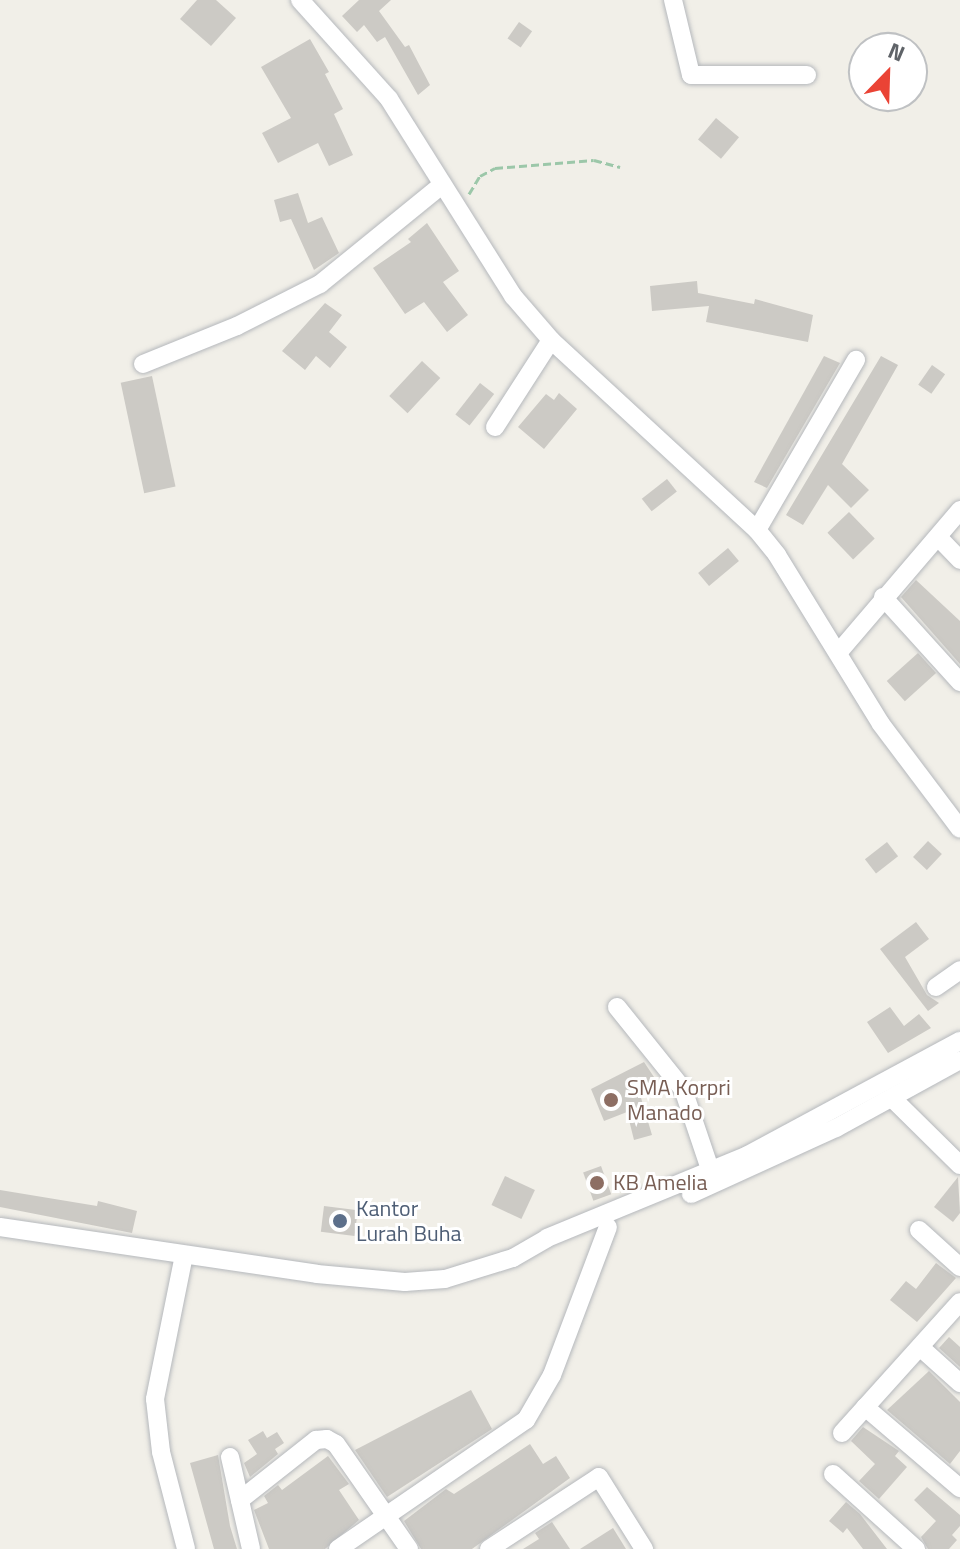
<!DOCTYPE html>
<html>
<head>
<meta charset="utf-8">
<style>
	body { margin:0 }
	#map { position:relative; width:960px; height:1549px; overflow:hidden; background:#f1efe8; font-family:"Titillium Web",sans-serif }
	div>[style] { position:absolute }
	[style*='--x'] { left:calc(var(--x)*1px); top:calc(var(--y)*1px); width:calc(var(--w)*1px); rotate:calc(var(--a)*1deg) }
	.building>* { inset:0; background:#cccac5; transform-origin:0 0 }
	.path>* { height:3px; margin-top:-1.5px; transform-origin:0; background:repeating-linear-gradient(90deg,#9cc7a9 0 8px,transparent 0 12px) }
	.roads { filter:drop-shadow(0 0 2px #b5b8bc) drop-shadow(0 0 2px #b5b8bc) }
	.minor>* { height:18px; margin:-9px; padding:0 9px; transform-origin:9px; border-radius:9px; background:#fff }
	.dots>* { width:22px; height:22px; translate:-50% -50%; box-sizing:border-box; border:4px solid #fff; border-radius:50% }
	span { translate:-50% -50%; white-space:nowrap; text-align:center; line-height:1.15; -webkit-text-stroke:6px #fff; paint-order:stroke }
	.education-label { font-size:22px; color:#785e54 }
	.left { translate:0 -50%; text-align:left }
	.service-label { font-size:22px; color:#4e5e75 }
	.north { position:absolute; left:848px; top:32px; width:80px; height:80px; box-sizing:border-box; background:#fff; border:2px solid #bfc1c3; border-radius:50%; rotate:23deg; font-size:22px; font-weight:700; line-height:32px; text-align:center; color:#5f6368 }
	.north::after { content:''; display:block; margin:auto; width:28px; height:36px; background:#ea4335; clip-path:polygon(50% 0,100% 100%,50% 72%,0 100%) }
</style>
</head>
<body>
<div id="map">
	<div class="building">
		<i style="clip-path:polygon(197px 0,216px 0,236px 18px,211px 46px,180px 19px)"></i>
		<i style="clip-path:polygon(359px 0,391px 0,379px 11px,405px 47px,409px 45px,430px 85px,418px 95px,385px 37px,377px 42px,364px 25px,357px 32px,342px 16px)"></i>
		<i style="left:519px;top:22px;width:16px;height:20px;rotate:35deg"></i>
		<i style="clip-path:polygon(310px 39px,329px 72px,325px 74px,343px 109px,334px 114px,353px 155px,329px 166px,318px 143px,278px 163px,262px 133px,291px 118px,261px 67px)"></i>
		<i style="left:716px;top:118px;width:30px;height:28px;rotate:40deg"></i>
		<i style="clip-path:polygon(298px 193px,308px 223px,322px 217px,339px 253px,314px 270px,291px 219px,280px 222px,274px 200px)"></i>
		<i style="clip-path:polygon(427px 223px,459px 271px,443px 282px,468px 315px,447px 332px,424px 302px,405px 314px,373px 268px,411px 242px,408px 239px)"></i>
		<i style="clip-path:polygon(697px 281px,698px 293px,754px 304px,755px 299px,813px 315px,808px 342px,706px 322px,709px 306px,652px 311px,650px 286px)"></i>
		<i style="clip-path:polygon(325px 303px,342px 315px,329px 332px,347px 347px,330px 368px,316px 356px,305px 370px,282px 351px)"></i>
		<i style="clip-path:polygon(824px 356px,840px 363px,767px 488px,754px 482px)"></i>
		<i style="clip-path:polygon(881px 356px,898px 365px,842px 464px,869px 490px,851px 508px,828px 485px,803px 525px,786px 515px)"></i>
		<i style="left:422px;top:361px;width:25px;height:48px;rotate:43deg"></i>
		<i style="left:932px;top:365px;width:16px;height:24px;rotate:35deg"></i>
		<i style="left:152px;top:376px;width:113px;height:32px;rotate:78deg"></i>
		<i style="left:480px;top:383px;width:18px;height:40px;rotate:38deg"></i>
		<i style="clip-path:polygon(559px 393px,577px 409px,544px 449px,518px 427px,546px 394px,554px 400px)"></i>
		<i style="left:667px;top:479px;width:16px;height:32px;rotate:52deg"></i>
		<i style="left:849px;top:512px;width:37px;height:30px;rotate:46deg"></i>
		<i style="left:728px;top:548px;width:17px;height:39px;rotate:50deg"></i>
		<i style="clip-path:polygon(916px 580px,960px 621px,960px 664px,901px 597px)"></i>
		<i style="left:918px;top:653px;width:27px;height:42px;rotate:48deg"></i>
		<i style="left:928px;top:841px;width:19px;height:22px;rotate:43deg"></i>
		<i style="left:887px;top:842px;width:18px;height:28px;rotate:52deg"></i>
		<i style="clip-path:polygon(916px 922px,929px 939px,905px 957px,927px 995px,939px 1003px,928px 1011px,880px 949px)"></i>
		<i style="clip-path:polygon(890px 1007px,904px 1026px,919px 1014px,931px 1028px,888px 1053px,867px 1022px)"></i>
		<i style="clip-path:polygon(644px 1062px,656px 1080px,639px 1091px,652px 1135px,634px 1140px,627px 1112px,604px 1121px,591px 1089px)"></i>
		<i style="left:601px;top:1166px;width:30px;height:19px;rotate:70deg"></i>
		<i style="left:505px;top:1176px;width:33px;height:32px;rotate:25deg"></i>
		<i style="clip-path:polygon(958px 1177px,960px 1213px,953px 1222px,934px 1207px)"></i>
		<i style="clip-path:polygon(0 1190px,97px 1206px,98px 1201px,137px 1211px,132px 1233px,0 1207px)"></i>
		<i style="left:324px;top:1206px;width:34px;height:26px;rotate:7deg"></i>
		<i style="clip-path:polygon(936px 1263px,956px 1278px,917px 1322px,890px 1300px,906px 1281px,916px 1289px)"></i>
		<i style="clip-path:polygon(949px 1337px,960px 1347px,960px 1367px,939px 1348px)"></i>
		<i style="clip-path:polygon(929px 1371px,960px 1402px,960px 1451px,950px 1464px,887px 1410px)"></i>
		<i style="clip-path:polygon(471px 1390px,492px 1429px,387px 1497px,355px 1450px)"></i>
		<i style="clip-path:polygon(863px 1427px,899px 1451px,895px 1456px,907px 1467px,879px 1499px,859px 1481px,875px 1464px,851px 1441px)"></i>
		<i style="clip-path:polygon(263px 1431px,267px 1438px,277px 1432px,284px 1443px,275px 1449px,278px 1454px,250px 1477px,244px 1463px,257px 1454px,248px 1440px)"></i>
		<i style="clip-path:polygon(530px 1444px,543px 1464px,556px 1456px,570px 1478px,472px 1549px,421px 1549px,404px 1521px,446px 1489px,454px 1494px)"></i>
		<i style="clip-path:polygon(218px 1455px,230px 1526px,237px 1549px,214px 1549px,190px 1463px)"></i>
		<i style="clip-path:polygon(328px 1456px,349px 1484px,339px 1490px,359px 1520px,325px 1549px,269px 1549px,254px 1510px,268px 1503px,264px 1496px,278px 1485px,282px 1490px)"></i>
		<i style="clip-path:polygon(927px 1487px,960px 1515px,960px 1526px,952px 1535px,957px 1540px,949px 1549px,928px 1549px,921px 1537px,936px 1521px,914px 1500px)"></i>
		<i style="clip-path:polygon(846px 1502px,860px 1514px,887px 1549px,863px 1549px,847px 1528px,843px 1533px,829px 1521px)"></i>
		<i style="clip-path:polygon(552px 1522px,570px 1549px,523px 1549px,539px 1539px,535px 1533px)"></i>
		<i style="clip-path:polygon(613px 1528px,626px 1549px,580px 1549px)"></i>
	</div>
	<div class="path">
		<i style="--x:469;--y:194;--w:21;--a:-59"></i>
		<i style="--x:480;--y:176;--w:17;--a:-28"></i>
		<i style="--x:495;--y:168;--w:99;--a:-4.6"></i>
		<i style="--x:594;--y:160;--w:27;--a:15"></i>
	</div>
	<div class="roads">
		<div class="minor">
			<i style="--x:300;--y:0;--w:133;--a:48"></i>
			<i style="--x:389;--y:99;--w:233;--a:57.8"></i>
			<i style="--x:513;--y:296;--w:58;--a:49.2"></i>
			<i style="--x:551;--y:340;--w:280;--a:42.7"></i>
			<i style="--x:757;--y:530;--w:32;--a:51"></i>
			<i style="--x:777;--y:555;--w:198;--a:58.4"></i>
			<i style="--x:881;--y:724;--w:131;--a:53"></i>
			<i style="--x:673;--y:0;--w:77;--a:76.5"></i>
			<i style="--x:691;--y:75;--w:116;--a:0"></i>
			<i style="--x:143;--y:364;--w:101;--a:-22"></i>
			<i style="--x:237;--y:326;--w:93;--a:-26.8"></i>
			<i style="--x:320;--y:284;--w:157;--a:-39.1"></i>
			<i style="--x:495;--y:427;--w:103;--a:-57.2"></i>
			<i style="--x:757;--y:530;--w:197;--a:-59.8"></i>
			<i style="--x:938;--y:537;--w:32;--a:46"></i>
			<i style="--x:883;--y:597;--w:115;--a:47.8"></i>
			<i style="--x:838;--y:653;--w:188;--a:-49.5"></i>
			<i style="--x:936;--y:987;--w:29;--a:-35"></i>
			<i style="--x:617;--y:1007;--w:105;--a:51.2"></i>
			<i style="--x:683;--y:1089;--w:88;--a:71.4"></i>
			<i style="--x:893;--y:1099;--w:94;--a:44.6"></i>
			<i style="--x:691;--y:1194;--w:159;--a:-24.5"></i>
			<i style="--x:836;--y:1128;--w:141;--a:-28.7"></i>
			<i style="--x:0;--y:1227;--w:320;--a:8.4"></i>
			<i style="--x:317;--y:1274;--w:88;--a:5.2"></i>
			<i style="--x:405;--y:1282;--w:40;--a:-4.3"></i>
			<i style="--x:445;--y:1279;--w:71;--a:-17.2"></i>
			<i style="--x:513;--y:1258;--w:39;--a:-30"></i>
			<i style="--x:547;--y:1238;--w:217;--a:-22.4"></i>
			<i style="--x:748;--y:1155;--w:241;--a:-28.3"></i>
			<i style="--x:919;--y:1230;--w:55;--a:42.1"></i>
			<i style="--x:184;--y:1255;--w:147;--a:101.4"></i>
			<i style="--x:155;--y:1399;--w:53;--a:83.5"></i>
			<i style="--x:161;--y:1452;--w:100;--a:75.5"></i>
			<i style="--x:920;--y:1347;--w:54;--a:42"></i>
			<i style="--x:865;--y:1407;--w:125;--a:40.5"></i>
			<i style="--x:842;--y:1433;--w:176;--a:-48"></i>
			<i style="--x:230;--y:1457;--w:94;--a:77.1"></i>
			<i style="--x:833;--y:1474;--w:112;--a:42.1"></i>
			<i style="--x:240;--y:1500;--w:97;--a:-38.3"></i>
			<i style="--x:316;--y:1440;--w:11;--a:-5"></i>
			<i style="--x:327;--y:1439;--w:10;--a:29"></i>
			<i style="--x:336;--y:1444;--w:128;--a:55.2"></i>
			<i style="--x:338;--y:1549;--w:228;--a:-34.5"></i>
			<i style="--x:526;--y:1420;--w:52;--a:-60"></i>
			<i style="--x:552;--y:1375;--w:158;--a:-69.3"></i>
			<i style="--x:489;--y:1549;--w:131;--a:-33.2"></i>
			<i style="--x:599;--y:1477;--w:85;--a:58"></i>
		</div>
	</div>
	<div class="dots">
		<i style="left:611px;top:1100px;background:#8d6e63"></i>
		<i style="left:597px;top:1183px;background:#8d6e63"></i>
		<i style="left:340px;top:1221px;background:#5c6f8a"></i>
	</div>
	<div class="education-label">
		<span class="left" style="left:627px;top:1100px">SMA Korpri<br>Manado</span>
		<span class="left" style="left:613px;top:1183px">KB Amelia</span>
	</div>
	<div class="service-label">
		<span class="left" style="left:356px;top:1221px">Kantor<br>Lurah Buha</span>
	</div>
	<div class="north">N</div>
</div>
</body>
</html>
